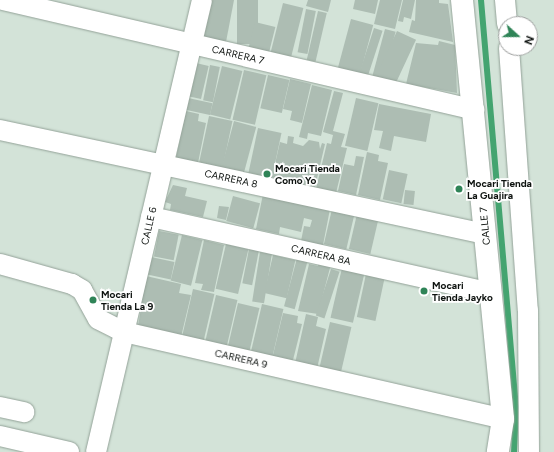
<!DOCTYPE html>
<html>
<head>
<meta charset="utf-8">
<style>
	body { margin:0 }
	#map { position:relative; width:554px; height:452px; overflow:hidden; background:#d3e3d8; font-family:Figtree,sans-serif }
	div>[style] { position:absolute }
	[style*='--x'] { left:calc(var(--x)*1px); top:calc(var(--y)*1px); width:calc(var(--w)*1px); rotate:calc(var(--a)*1deg) }
	.stream>* { height:6px; margin:-3px; padding:0 3px; transform-origin:3px; border-radius:3px; background:#44a470 }
	.building>* { inset:0; background:#adbdb3; transform-origin:0 0 }
	.roads { filter:drop-shadow(0 0 1px #93a298) drop-shadow(0 0 1px #93a298) }
	.minor>* { height:20px; margin:-10px; padding:0 10px; transform-origin:10px; border-radius:10px; background:#fff }
	.tertiary>* { height:22px; margin:-11px; padding:0 11px; transform-origin:11px; border-radius:11px; background:#fff }
	.dots>* { width:11px; height:11px; translate:-50% -50%; box-sizing:border-box; border:2px solid #fff; border-radius:50% }
	span { translate:-50% -50%; white-space:nowrap; text-align:center; line-height:1.15; -webkit-text-stroke:3.5px #fff; paint-order:stroke }
	.street-label { font-size:10px; color:#0d120f }
	.poi-label { font-size:10px; color:#0d120f; font-weight:700 }
	.left { translate:0 -50%; text-align:left }
	.north { position:absolute; left:498px; top:16px; width:40px; height:40px; box-sizing:border-box; background:#fff; border:1px solid #9ea09f; border-radius:50%; rotate:111deg; font-size:11px; font-weight:700; line-height:16px; text-align:center; color:#0d120f }
	.north::after { content:''; display:block; margin:auto; width:14px; height:18px; background:#2f8457; clip-path:polygon(50% 0,100% 100%,50% 72%,0 100%) }
</style>
</head>
<body>
<div id="map">
	<div class="stream">
		<i style="--x:481;--y:0;--w:409;--a:85.1"></i>
		<i style="--x:516;--y:407;--w:45;--a:92.5"></i>
	</div>
	<div class="building">
		<i style="clip-path:polygon(211px 0,234px 0,226px 42px,203px 37px)"></i>
		<i style="left:237px;top:0;width:21px;height:44px"></i>
		<i style="clip-path:polygon(308px 0,331px 0,328px 12px,306px 6px)"></i>
		<i style="clip-path:polygon(355px 0,378px 0,375px 14px,353px 9px)"></i>
		<i style="clip-path:polygon(380px 0,402px 0,395px 29px,374px 24px)"></i>
		<i style="clip-path:polygon(403px 0,415px 0,411px 19px,404px 17px,403px 22px,398px 21px)"></i>
		<i style="clip-path:polygon(416px 0,439px 0,439px 3px,448px 4px,453px 42px,409px 32px,412px 20px,415px 21px)"></i>
		<i style="left:283px;top:3px;width:21px;height:51px;rotate:14deg"></i>
		<i style="left:306px;top:9px;width:10px;height:44px;rotate:11deg"></i>
		<i style="left:318px;top:11px;width:9px;height:50px;rotate:13deg"></i>
		<i style="left:351px;top:19px;width:23px;height:51px;rotate:15deg"></i>
		<i style="left:255px;top:22px;width:21px;height:26px;rotate:14deg"></i>
		<i style="left:374px;top:28px;width:9px;height:49px;rotate:18deg"></i>
		<i style="left:385px;top:29px;width:11px;height:49px;rotate:15deg"></i>
		<i style="left:397px;top:31px;width:21px;height:51px;rotate:25deg"></i>
		<i style="clip-path:polygon(439px 41px,455px 45px,457px 93px,406px 84px,416px 43px,438px 45px)"></i>
		<i style="left:196px;top:63px;width:13px;height:34px;rotate:13deg"></i>
		<i style="left:210px;top:65px;width:10px;height:36px;rotate:11deg"></i>
		<i style="left:222px;top:66px;width:21px;height:50px;rotate:14deg"></i>
		<i style="left:244px;top:70px;width:23px;height:51px;rotate:13deg"></i>
		<i style="left:268px;top:75px;width:22px;height:34px;rotate:13deg"></i>
		<i style="clip-path:polygon(290px 79px,311px 84px,302px 123px,290px 120px,292px 111px,283px 109px)"></i>
		<i style="clip-path:polygon(312px 85px,332px 90px,321px 136px,308px 133px,307px 139px,299px 137px)"></i>
		<i style="clip-path:polygon(334px 91px,343px 93px,333px 131px,345px 134px,341px 147px,347px 148px,336px 193px,316px 189px,327px 143px,331px 144px,333px 135px,323px 132px)"></i>
		<i style="left:188px;top:98px;width:25px;height:12px;rotate:12deg"></i>
		<i style="left:356px;top:98px;width:23px;height:49px;rotate:13deg"></i>
		<i style="clip-path:polygon(379px 104px,431px 114px,426px 142px,394px 136px,391px 151px,379px 148px,383px 131px,374px 130px)"></i>
		<i style="clip-path:polygon(186px 111px,199px 114px,198px 121px,206px 123px,198px 163px,176px 158px)"></i>
		<i style="left:209px;top:116px;width:24px;height:48px;rotate:12deg"></i>
		<i style="left:234px;top:121px;width:23px;height:49px;rotate:15deg"></i>
		<i style="left:258px;top:128px;width:24px;height:46px;rotate:12deg"></i>
		<i style="clip-path:polygon(288px 136px,294px 137px,293px 143px,303px 146px,309px 140px,319px 142px,320px 149px,322px 143px,325px 144px,315px 187px,272px 177px,280px 142px,287px 144px)"></i>
		<i style="clip-path:polygon(367px 152px,379px 155px,378px 161px,388px 163px,380px 200px,358px 195px)"></i>
		<i style="clip-path:polygon(356px 156px,364px 157px,356px 195px,338px 191px,344px 164px,354px 166px)"></i>
		<i style="left:389px;top:170px;width:19px;height:30px;rotate:12deg"></i>
		<i style="clip-path:polygon(173px 185px,187px 188px,185px 196px,207px 201px,203px 217px,170px 210px,171px 204px,165px 202px)"></i>
		<i style="left:405px;top:190px;width:10px;height:14px;rotate:6deg"></i>
		<i style="clip-path:polygon(263px 194px,330px 209px,323px 245px,301px 241px,304px 226px,310px 227px,312px 220px,304px 218px,301px 232px,280px 227px,279px 234px,256px 229px)"></i>
		<i style="left:233px;top:196px;width:28px;height:26px;rotate:15deg"></i>
		<i style="clip-path:polygon(219px 206px,229px 207px,226px 220px,217px 218px)"></i>
		<i style="left:332px;top:209px;width:23px;height:36px;rotate:13deg"></i>
		<i style="left:357px;top:214px;width:22px;height:36px;rotate:13deg"></i>
		<i style="left:159px;top:231px;width:20px;height:26px;rotate:11deg"></i>
		<i style="left:182px;top:235px;width:21px;height:47px;rotate:14deg"></i>
		<i style="clip-path:polygon(204px 240px,224px 245px,214px 292px,201px 290px,203px 284px,195px 283px)"></i>
		<i style="left:226px;top:244px;width:23px;height:46px;rotate:13deg"></i>
		<i style="left:249px;top:249px;width:10px;height:35px;rotate:11deg"></i>
		<i style="left:260px;top:252px;width:12px;height:50px;rotate:9deg"></i>
		<i style="left:273px;top:255px;width:23px;height:39px;rotate:13deg"></i>
		<i style="left:151px;top:257px;width:24px;height:18px;rotate:12deg"></i>
		<i style="left:297px;top:258px;width:11px;height:50px;rotate:15deg"></i>
		<i style="clip-path:polygon(319px 261px,331px 264px,318px 314px,298px 311px,309px 264px,318px 266px)"></i>
		<i style="left:342px;top:268px;width:23px;height:51px;rotate:13deg"></i>
		<i style="left:331px;top:269px;width:9px;height:49px;rotate:18deg"></i>
		<i style="left:366px;top:274px;width:19px;height:44px;rotate:12deg"></i>
		<i style="clip-path:polygon(146px 276px,181px 284px,179px 293px,191px 295px,181px 337px,138px 327px)"></i>
		<i style="left:193px;top:289px;width:22px;height:49px;rotate:13deg"></i>
		<i style="left:216px;top:295px;width:22px;height:49px;rotate:13deg"></i>
		<i style="left:238px;top:303px;width:22px;height:45px;rotate:13deg"></i>
		<i style="left:262px;top:304px;width:22px;height:49px;rotate:13deg"></i>
		<i style="clip-path:polygon(283px 313px,298px 316px,297px 323px,302px 324px,292px 364px,272px 359px)"></i>
		<i style="clip-path:polygon(306px 314px,318px 317px,316px 326px,326px 329px,316px 373px,294px 368px)"></i>
		<i style="left:330px;top:322px;width:22px;height:52px;rotate:13deg"></i>
	</div>
	<div class="roads">
		<div class="minor">
			<i style="--x:3;--y:0;--w:484;--a:13.1"></i>
			<i style="--x:505;--y:0;--w:24;--a:85"></i>
			<i style="--x:509;--y:48;--w:263;--a:85.9"></i>
			<i style="--x:528;--y:310;--w:142;--a:89.6"></i>
			<i style="--x:0;--y:130;--w:496;--a:12.1"></i>
			<i style="--x:151;--y:217;--w:348;--a:12.6"></i>
			<i style="--x:0;--y:264;--w:75;--a:15.5"></i>
			<i style="--x:72;--y:284;--w:12;--a:31"></i>
			<i style="--x:82;--y:290;--w:33;--a:61"></i>
			<i style="--x:98;--y:319;--w:29;--a:27"></i>
			<i style="--x:124;--y:332;--w:389;--a:12.9"></i>
			<i style="--x:0;--y:407;--w:25;--a:12"></i>
			<i style="--x:0;--y:436;--w:71;--a:13.1"></i>
			<i style="--x:96;--y:452;--w:464;--a:-76.8"></i>
		</div>
		<div class="tertiary">
			<i style="--x:462;--y:0;--w:421;--a:84.4"></i>
			<i style="--x:503;--y:419;--w:33;--a:99"></i>
		</div>
	</div>
	<div class="dots">
		<i style="left:267px;top:174px;background:#2f8457"></i>
		<i style="left:459px;top:189px;background:#2f8457"></i>
		<i style="left:424px;top:291px;background:#2f8457"></i>
		<i style="left:93px;top:300px;background:#2f8457"></i>
	</div>
	<div class="street-label">
		<span style="left:238px;top:55px;rotate:13deg">CARRERA 7</span>
		<span style="left:231px;top:179px;rotate:12deg">CARRERA 8</span>
		<span style="left:149px;top:226px;rotate:-77deg">CALLE 6</span>
		<span style="left:485px;top:226px;rotate:-95deg">CALLE 7</span>
		<span style="left:321px;top:255px;rotate:13deg">CARRERA 8A</span>
		<span style="left:241px;top:359px;rotate:13deg">CARRERA 9</span>
	</div>
	<div class="poi-label">
		<span class="left" style="left:275px;top:174px">Mocari Tienda<br>Como Yo</span>
		<span class="left" style="left:467px;top:189px">Mocari Tienda<br>La Guajira</span>
		<span class="left" style="left:432px;top:291px">Mocari<br>Tienda Jayko</span>
		<span class="left" style="left:101px;top:300px">Mocari<br>Tienda La 9</span>
	</div>
	<div class="north">N</div>
</div>
</body>
</html>
